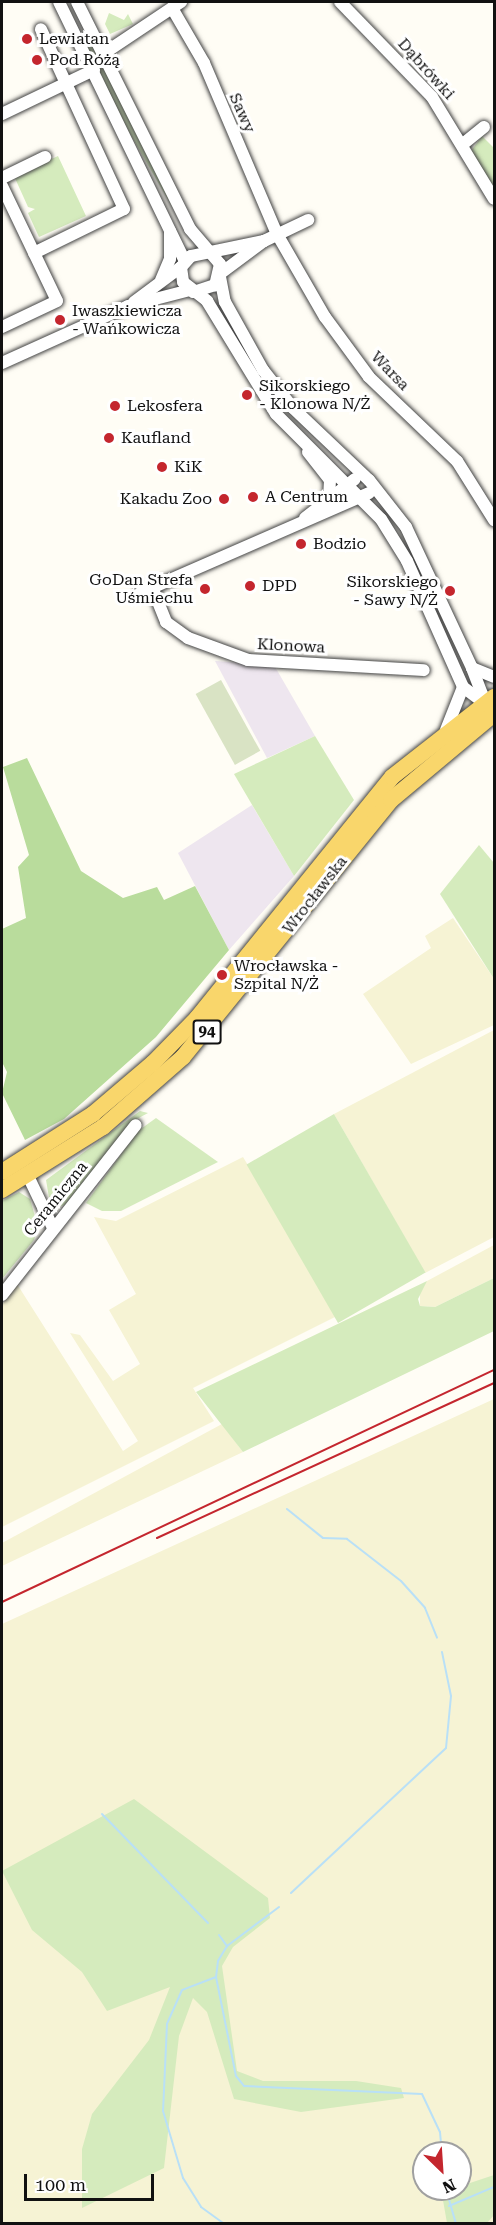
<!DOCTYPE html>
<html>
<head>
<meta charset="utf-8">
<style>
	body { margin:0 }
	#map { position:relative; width:496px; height:2225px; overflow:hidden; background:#fffdf5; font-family:"Roboto Serif",serif }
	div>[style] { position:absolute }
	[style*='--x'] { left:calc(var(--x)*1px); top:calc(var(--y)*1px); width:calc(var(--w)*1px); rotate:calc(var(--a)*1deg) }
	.industrial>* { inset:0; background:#eee6ef }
	.farmland>* { inset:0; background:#f6f3d4 }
	.green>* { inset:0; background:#d5ebbd; transform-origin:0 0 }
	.forest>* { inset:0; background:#b9dc9c }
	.cemetery>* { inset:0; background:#d9e3c4; transform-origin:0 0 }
	.stream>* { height:2px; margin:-1px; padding:0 1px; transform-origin:1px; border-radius:1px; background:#b9e0f7 }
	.roads { filter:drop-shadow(0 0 2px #444) drop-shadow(0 0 2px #444) }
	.minor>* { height:12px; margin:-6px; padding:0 6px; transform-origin:6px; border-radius:6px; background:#fff }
	.major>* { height:16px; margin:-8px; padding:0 8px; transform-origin:8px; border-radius:8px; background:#f9d66b }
	.rail>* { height:2px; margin:-1px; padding:0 1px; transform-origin:1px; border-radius:1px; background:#c4262e }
	.dots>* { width:16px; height:16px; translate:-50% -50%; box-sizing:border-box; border:3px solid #fff; border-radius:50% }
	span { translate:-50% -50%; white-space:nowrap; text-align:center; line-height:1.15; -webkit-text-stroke:6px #fff; paint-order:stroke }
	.shield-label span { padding:2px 4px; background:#fff; border:2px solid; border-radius:4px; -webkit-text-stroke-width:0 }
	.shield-label { font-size:15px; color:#111; font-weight:700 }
	.poi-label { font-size:16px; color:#111 }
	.left { translate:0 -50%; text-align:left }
	.right { translate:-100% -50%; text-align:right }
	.street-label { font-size:16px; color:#111 }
	.frame { position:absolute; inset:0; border:3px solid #111; pointer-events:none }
	.north { position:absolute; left:412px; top:2141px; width:60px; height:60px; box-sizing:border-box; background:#fff; border:2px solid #a0a0a0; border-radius:50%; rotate:155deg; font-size:16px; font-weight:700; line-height:24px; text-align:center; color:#111 }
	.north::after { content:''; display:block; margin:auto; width:21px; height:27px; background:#c4262e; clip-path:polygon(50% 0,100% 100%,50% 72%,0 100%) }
	.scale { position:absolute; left:24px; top:2174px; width:130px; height:27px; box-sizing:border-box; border:3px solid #111; border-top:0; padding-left:8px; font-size:18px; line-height:21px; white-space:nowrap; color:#111; -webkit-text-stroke:4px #fff; paint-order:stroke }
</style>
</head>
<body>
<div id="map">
	<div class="industrial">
		<i style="clip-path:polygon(215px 661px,274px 665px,315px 736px,267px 758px)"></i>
		<i style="clip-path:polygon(252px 805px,294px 876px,229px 950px,178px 853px)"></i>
	</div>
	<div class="farmland">
		<i style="clip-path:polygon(453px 918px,494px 979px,494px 1025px,411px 1064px,363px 994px,431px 948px,425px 936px)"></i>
		<i style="clip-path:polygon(494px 1030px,494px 1237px,425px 1273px,334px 1114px)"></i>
		<i style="clip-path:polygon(243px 1157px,339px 1315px,193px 1388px,214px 1421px,2px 1527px,2px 1305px,17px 1284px,123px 1451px,138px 1441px,70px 1333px,80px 1335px,113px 1381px,140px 1364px,109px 1310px,136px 1294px,94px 1217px,116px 1221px)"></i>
		<i style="clip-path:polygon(494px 1245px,494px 1278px,435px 1307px,420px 1306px,420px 1289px,427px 1281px)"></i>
		<i style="clip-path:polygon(evenodd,494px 1399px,494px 2223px,2px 2223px,2px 1624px,494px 1399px,424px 2153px,460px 2153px,460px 2189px,424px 2189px,424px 2153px)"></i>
		<i style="clip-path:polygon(222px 1424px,243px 1452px,2px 1566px,2px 1543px)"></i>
	</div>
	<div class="green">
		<i style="clip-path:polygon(109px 13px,124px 20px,128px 14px,133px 24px,110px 34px,105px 24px)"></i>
		<i style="clip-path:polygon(90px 40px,186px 231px,129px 132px,84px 42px)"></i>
		<i style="clip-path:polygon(482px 136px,494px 148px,494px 191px,471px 151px)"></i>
		<i style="clip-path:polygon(58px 156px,86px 216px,39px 237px,28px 213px,35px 209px,28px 207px,14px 176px)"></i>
		<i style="clip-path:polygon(315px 736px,354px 800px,294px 876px,234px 774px)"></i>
		<i style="clip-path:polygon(479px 845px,494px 863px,494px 979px,440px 894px)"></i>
		<i style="clip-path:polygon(140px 1111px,148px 1113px,135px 1120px,65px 1205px,51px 1209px,46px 1180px)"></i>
		<i style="left:334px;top:1114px;width:183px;height:101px;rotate:60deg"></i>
		<i style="clip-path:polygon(156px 1118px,218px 1162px,121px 1211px,102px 1211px,86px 1203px,138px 1131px)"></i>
		<i style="clip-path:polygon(19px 1192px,30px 1199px,38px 1227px,34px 1240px,2px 1279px,2px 1201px)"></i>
		<i style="clip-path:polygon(494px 1278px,494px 1331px,243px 1452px,196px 1392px,427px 1281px,418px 1299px,420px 1306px,435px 1307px)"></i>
		<i style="clip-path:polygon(134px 1799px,268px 1898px,270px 1918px,233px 1947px,222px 1966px,237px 2071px,263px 2081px,356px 2081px,401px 2088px,404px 2098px,301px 2112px,234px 2099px,207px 2012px,193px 1998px,179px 2036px,164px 2168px,82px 2208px,82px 2149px,92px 2114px,149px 2040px,170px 1987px,107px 2011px,82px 1972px,32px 1930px,2px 1871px)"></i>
		<i style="clip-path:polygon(494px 2175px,494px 2215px,487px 2223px,447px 2223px,441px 2189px,460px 2189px,460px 2176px,464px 2185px)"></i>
	</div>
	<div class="forest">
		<i style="clip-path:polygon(27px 758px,81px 871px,123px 898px,157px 887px,164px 900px,195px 886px,229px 950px,156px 1037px,64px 1119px,25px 1140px,2px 1093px,7px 1072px,2px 1062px,2px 929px,26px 918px,18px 867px,29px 855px,3px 767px)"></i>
	</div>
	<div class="cemetery">
		<i style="left:221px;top:680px;width:81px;height:29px;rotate:61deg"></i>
	</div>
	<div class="stream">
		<i style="--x:287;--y:1509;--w:46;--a:38.9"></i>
		<i style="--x:323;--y:1538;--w:24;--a:2"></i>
		<i style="--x:347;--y:1539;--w:68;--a:37.9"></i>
		<i style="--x:401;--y:1581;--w:36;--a:48"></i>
		<i style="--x:425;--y:1608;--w:32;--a:68"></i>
		<i style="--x:102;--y:1814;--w:152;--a:45.8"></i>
		<i style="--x:291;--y:1893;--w:212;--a:-43.1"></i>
		<i style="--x:446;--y:1748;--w:52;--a:-84.5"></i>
		<i style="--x:451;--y:1696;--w:45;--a:-101.6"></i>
		<i style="--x:279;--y:1907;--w:65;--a:143.1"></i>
		<i style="--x:227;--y:1946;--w:17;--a:121"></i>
		<i style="--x:218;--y:1961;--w:16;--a:97"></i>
		<i style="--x:216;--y:1977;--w:101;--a:78.6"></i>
		<i style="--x:236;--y:2076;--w:13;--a:51"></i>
		<i style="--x:244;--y:2086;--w:178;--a:2.6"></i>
		<i style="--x:422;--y:2094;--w:42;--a:64.7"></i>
		<i style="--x:440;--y:2132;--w:21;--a:85"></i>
		<i style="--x:219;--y:1935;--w:14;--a:54"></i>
		<i style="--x:216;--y:1977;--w:36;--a:159"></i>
		<i style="--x:182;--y:1990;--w:37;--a:114"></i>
		<i style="--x:167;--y:2024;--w:87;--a:92.6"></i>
		<i style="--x:163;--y:2111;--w:70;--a:73.4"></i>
		<i style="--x:183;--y:2178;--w:34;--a:58"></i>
		<i style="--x:201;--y:2207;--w:29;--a:36"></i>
		<i style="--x:446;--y:2189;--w:36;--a:74"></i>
		<i style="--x:449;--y:2206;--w:49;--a:-22.9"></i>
	</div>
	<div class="roads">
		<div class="minor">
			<i style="--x:59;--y:2;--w:287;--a:64.1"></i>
			<i style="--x:77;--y:2;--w:254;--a:63.5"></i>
			<i style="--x:190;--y:229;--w:46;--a:49.4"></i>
			<i style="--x:220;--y:264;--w:22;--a:103"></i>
			<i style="--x:215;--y:285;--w:23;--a:162"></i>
			<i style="--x:340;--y:2;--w:132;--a:45.9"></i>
			<i style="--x:432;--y:97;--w:119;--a:58.7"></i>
			<i style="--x:172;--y:8;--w:64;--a:59.8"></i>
			<i style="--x:204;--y:63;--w:186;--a:66.9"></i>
			<i style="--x:277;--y:234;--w:96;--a:60"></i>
			<i style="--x:325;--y:317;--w:74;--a:53.7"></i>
			<i style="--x:369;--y:377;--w:122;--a:43.7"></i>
			<i style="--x:457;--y:461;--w:70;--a:57.9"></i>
			<i style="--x:103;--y:54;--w:94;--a:-33.7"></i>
			<i style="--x:2;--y:114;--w:102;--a:-25.6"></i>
			<i style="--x:463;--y:144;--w:27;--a:-39"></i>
			<i style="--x:2;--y:178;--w:48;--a:-26"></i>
			<i style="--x:2;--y:186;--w:127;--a:64.4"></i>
			<i style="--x:57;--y:301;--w:61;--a:154.7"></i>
			<i style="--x:264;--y:241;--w:75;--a:168.4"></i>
			<i style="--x:191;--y:256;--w:15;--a:132"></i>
			<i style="--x:181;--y:267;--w:15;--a:82"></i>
			<i style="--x:183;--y:282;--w:31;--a:38"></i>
			<i style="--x:207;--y:301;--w:132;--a:58.6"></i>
			<i style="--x:276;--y:414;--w:148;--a:45"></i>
			<i style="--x:381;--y:519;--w:49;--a:58.2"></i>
			<i style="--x:407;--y:561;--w:138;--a:66"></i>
			<i style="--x:463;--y:687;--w:34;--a:37"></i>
			<i style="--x:34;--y:253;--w:100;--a:-26.1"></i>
			<i style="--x:124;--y:209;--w:198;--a:-114.8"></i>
			<i style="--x:221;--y:273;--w:54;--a:-36.7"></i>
			<i style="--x:264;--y:241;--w:49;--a:-25.5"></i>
			<i style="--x:220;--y:277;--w:25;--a:79"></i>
			<i style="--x:225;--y:302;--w:78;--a:60.8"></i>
			<i style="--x:263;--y:370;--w:48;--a:51.7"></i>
			<i style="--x:293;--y:408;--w:105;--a:43.5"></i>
			<i style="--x:369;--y:480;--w:60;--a:51.8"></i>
			<i style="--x:406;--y:527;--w:156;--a:64.9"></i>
			<i style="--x:472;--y:668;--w:28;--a:69"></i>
			<i style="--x:482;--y:694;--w:17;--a:93"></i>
			<i style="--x:161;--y:280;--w:23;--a:-67"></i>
			<i style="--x:170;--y:259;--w:28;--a:-90"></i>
			<i style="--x:134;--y:302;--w:59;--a:-36.7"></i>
			<i style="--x:2;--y:363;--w:138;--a:-24.3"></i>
			<i style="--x:128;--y:306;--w:64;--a:-14.5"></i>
			<i style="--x:308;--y:452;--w:36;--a:52"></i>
			<i style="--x:330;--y:480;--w:19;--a:93"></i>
			<i style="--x:305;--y:518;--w:63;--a:-38"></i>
			<i style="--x:152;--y:587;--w:38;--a:68"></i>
			<i style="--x:166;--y:622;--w:27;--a:36"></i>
			<i style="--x:188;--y:638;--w:64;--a:20.1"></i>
			<i style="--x:248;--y:660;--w:176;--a:3.3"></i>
			<i style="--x:140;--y:593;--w:250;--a:-23.6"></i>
			<i style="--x:472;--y:668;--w:24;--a:22"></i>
			<i style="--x:446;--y:730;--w:46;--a:-68.4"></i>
			<i style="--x:28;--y:1176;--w:58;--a:64.3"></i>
			<i style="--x:2;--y:1295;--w:216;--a:-51.8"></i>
		</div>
		<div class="major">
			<i style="--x:2;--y:1172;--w:108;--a:-32.5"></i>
			<i style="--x:93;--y:1114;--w:79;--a:-40.4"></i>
			<i style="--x:153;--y:1063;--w:63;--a:-45.6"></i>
			<i style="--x:197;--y:1018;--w:310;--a:-51"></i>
			<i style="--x:392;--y:777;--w:130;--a:-38.1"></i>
			<i style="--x:2;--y:1190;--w:119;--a:-32"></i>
			<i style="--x:103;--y:1127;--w:106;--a:-41.2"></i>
			<i style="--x:183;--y:1057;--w:331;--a:-51"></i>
			<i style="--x:391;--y:800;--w:134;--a:-39.9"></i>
		</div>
	</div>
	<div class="rail">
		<i style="--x:157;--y:1538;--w:371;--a:-24.7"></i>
		<i style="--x:2;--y:1602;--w:544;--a:-25.25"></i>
	</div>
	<div class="dots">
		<i style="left:27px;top:39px;background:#c4262e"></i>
		<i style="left:37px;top:60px;background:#c4262e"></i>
		<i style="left:60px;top:320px;background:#c4262e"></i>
		<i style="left:247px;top:395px;background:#c4262e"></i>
		<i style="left:115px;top:406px;background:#c4262e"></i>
		<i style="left:109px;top:438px;background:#c4262e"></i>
		<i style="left:162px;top:467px;background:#c4262e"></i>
		<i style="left:253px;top:497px;background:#c4262e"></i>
		<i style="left:224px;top:499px;background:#c4262e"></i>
		<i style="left:301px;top:544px;background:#c4262e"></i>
		<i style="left:250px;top:586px;background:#c4262e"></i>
		<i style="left:205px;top:589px;background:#c4262e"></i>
		<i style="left:450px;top:591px;background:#c4262e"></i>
		<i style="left:222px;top:975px;background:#c4262e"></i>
	</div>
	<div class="shield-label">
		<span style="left:207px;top:1032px">94</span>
	</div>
	<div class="poi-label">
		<span class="left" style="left:39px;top:39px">Lewiatan</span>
		<span class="left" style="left:49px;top:60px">Pod Różą</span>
		<span class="left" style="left:72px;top:320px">Iwaszkiewicza<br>- Wańkowicza</span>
		<span class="left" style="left:259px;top:395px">Sikorskiego<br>- Klonowa N/Ż</span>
		<span class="left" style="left:127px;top:406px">Lekosfera</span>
		<span class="left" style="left:121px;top:438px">Kaufland</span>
		<span class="left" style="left:174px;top:467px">KiK</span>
		<span class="left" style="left:265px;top:497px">A Centrum</span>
		<span class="right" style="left:212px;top:499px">Kakadu Zoo</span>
		<span class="left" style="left:313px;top:544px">Bodzio</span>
		<span class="right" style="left:193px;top:589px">GoDan Strefa<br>Uśmiechu</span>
		<span class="right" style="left:438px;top:591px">Sikorskiego<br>- Sawy N/Ż</span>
		<span class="left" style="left:262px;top:586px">DPD</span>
		<span class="left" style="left:234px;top:975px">Wrocławska -<br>Szpital N/Ż</span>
	</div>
	<div class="street-label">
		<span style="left:426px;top:69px;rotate:48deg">Dąbrówki</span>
		<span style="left:242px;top:113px;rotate:66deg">Sawy</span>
		<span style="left:390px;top:371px;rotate:46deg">Warsa</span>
		<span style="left:291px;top:646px;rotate:3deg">Klonowa</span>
		<span style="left:315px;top:895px;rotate:-52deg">Wrocławska</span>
		<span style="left:56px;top:1199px;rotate:-51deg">Ceramiczna</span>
	</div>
	<div class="frame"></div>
	<div class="north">N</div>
	<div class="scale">100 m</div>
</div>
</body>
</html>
